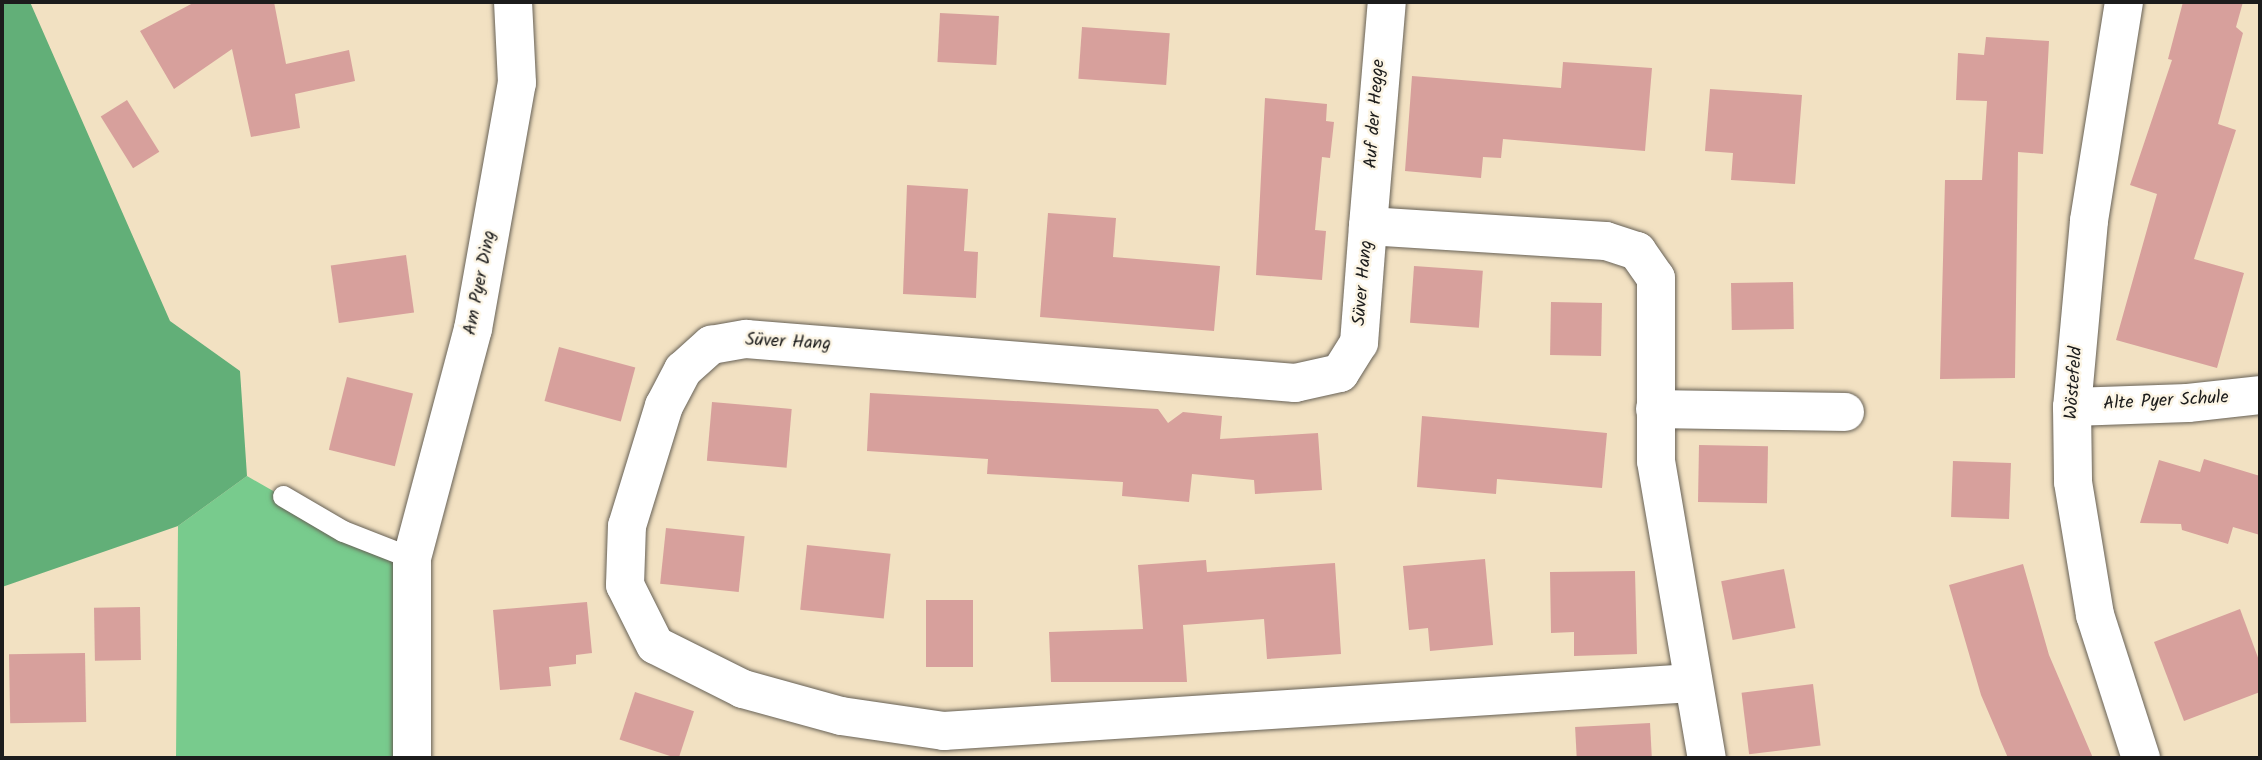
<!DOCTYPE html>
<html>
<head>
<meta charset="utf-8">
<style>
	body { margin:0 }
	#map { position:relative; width:2262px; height:760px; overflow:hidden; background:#f2e1c2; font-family:Kalam,sans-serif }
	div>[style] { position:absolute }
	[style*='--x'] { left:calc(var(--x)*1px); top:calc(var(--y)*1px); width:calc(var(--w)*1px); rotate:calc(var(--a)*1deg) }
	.green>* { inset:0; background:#78cb8d }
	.forest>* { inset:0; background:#62af78 }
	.building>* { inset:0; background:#d7a09c; transform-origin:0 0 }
	.roads { filter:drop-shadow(0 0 2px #676156) drop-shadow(0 0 2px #676156) }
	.lane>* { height:21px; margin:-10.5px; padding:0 10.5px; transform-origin:10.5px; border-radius:10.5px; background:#fff }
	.street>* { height:38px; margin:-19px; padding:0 19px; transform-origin:19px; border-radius:19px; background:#fff }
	span { translate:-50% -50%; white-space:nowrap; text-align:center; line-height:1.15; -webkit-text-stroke:5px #fcf5e5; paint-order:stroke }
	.street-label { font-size:18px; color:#1c1c1c }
	.frame { position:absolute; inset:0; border:4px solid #1c1c1c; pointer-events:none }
</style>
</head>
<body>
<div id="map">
	<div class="green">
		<i style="clip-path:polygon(247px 476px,343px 531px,412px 558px,412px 758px,176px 758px,178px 526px)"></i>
	</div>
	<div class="forest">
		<i style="clip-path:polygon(2px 2px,30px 2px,170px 321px,240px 371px,247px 476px,178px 526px,2px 587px)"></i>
	</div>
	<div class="building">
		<i style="clip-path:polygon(195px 2px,274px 2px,286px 64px,349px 50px,355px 81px,295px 94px,300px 128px,251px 137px,232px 49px,174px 89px,140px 31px)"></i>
		<i style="clip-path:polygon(2183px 2px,2243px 2px,2236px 27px,2243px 33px,2218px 124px,2236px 130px,2194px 259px,2244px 273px,2217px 368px,2116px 340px,2157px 194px,2130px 185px,2172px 60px,2168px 59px)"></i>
		<i style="left:940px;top:13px;width:59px;height:49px;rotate:3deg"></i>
		<i style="left:1082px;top:27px;width:88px;height:52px;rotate:4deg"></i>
		<i style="clip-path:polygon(1986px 37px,2049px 41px,2043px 154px,2018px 152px,2015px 378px,1940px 379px,1945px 180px,1982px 180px,1987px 101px,1956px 100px,1958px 53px,1984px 55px)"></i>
		<i style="clip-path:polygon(1563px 62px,1652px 68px,1645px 151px,1503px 139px,1501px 158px,1483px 157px,1481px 178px,1405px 171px,1412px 76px,1561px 88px)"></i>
		<i style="clip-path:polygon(1710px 89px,1802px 95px,1795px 184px,1731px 180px,1733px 153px,1705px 151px)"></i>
		<i style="clip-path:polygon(1265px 98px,1327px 104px,1326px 121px,1334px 122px,1330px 158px,1322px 157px,1315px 230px,1326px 231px,1322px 280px,1256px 275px)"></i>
		<i style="left:127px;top:100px;width:61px;height:31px;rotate:58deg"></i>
		<i style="clip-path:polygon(907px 185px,968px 189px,964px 251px,978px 252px,976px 298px,903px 294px)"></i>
		<i style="clip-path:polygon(1048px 213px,1116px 218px,1113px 257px,1220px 266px,1214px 331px,1040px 317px)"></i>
		<i style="left:406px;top:255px;width:58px;height:76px;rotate:82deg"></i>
		<i style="left:1414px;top:266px;width:69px;height:57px;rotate:4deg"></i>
		<i style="left:1793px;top:282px;width:47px;height:62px;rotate:89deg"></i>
		<i style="left:1551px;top:302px;width:51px;height:53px;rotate:1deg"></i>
		<i style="left:559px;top:347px;width:79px;height:56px;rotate:15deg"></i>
		<i style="left:347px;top:377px;width:68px;height:75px;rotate:14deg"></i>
		<i style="clip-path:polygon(870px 393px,1158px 409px,1168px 423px,1183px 412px,1222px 416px,1220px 439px,1318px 433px,1322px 490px,1255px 494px,1254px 480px,1192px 474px,1189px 502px,1122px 496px,1123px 482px,987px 474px,988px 459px,867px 451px)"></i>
		<i style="left:712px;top:402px;width:80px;height:59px;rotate:5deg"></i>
		<i style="clip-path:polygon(1422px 416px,1607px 433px,1602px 488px,1497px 479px,1496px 494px,1417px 487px)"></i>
		<i style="left:1699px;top:445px;width:69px;height:57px;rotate:1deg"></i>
		<i style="clip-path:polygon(2204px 459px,2260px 476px,2260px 535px,2233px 527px,2228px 544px,2182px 530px,2181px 524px,2140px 523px,2159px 460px,2200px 472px)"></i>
		<i style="left:1953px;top:461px;width:58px;height:56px;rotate:2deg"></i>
		<i style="left:666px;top:528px;width:79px;height:56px;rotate:6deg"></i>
		<i style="left:807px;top:545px;width:84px;height:65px;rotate:6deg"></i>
		<i style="clip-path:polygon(1485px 559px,1493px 645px,1430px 651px,1428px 628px,1409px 630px,1403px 566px)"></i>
		<i style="clip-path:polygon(1206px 560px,1207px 572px,1335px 563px,1341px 654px,1267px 659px,1264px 619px,1183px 625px,1187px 682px,1051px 682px,1049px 632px,1143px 629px,1138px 565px)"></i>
		<i style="clip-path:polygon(2023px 564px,2049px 655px,2093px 758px,2008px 758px,1981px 695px,1949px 585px)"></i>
		<i style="left:1784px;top:569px;width:60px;height:64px;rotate:79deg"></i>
		<i style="clip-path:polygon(1635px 571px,1637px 654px,1574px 656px,1574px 632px,1551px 633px,1550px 572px)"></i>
		<i style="left:926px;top:600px;width:47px;height:67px"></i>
		<i style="clip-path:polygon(587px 602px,592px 653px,576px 655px,576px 664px,549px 667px,551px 686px,500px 690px,493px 610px)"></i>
		<i style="left:140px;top:607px;width:53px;height:46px;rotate:89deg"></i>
		<i style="clip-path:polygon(2240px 609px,2260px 663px,2260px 692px,2184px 721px,2154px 642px)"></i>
		<i style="left:85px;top:653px;width:69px;height:76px;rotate:89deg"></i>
		<i style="left:1813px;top:684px;width:62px;height:72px;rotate:83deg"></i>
		<i style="left:635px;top:692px;width:62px;height:50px;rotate:18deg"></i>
		<i style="left:1650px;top:723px;width:35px;height:75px;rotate:87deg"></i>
	</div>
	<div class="roads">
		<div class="lane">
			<i style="--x:283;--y:496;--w:69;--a:30.3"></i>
			<i style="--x:343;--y:531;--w:74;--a:21.4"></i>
		</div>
		<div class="street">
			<i style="--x:2124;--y:2;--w:222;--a:99.1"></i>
			<i style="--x:2089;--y:221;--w:187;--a:95.2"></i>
			<i style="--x:2072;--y:407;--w:75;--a:89.2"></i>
			<i style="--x:2073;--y:482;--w:135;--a:80.6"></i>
			<i style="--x:2095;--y:615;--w:150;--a:72.2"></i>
			<i style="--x:1368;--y:226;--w:225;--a:-85.2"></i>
			<i style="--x:2072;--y:407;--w:116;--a:-2"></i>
			<i style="--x:2188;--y:403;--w:72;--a:-6.3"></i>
			<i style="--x:1655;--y:409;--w:190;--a:0.9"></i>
			<i style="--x:1692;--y:683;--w:750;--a:176.33"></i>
			<i style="--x:944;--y:731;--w:104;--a:-171.7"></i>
			<i style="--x:841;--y:716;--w:102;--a:-164.6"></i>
			<i style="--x:743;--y:689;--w:98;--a:-153.4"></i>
			<i style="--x:655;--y:645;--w:67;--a:-116.6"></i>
			<i style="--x:625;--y:585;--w:59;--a:-88.1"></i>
			<i style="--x:627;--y:526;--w:126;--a:-72.9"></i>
			<i style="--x:664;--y:406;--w:41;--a:-62.2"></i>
			<i style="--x:683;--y:370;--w:38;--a:-42"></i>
			<i style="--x:711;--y:345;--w:36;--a:-10"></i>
			<i style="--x:746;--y:339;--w:551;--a:4.58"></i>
			<i style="--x:1295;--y:383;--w:46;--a:-12.5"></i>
			<i style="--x:1340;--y:373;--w:36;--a:-58"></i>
			<i style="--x:1359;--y:343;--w:117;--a:-85.6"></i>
			<i style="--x:1368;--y:226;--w:238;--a:3.6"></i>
			<i style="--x:1606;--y:241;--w:33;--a:18"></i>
			<i style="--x:1637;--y:251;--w:33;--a:55"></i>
			<i style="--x:1656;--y:278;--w:183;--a:90"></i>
			<i style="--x:1656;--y:461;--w:301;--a:80.3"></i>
			<i style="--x:412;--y:758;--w:200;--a:-90"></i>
			<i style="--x:412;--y:558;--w:237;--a:-75.1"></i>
			<i style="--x:473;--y:329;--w:250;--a:-79.9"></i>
			<i style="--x:517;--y:83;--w:81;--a:-92.8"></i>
		</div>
	</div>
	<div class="street-label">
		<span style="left:1376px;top:114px;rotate:-86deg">Auf der Hegge</span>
		<span style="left:481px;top:283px;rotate:-79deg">Am Pyer Ding</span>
		<span style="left:1364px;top:283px;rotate:-85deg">Süver Hang</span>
		<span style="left:788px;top:343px;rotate:3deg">Süver Hang</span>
		<span style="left:2075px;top:383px;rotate:-86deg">Wöstefeld</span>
		<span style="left:2166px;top:402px;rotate:-3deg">Alte Pyer Schule</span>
	</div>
	<div class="frame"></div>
</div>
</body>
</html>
